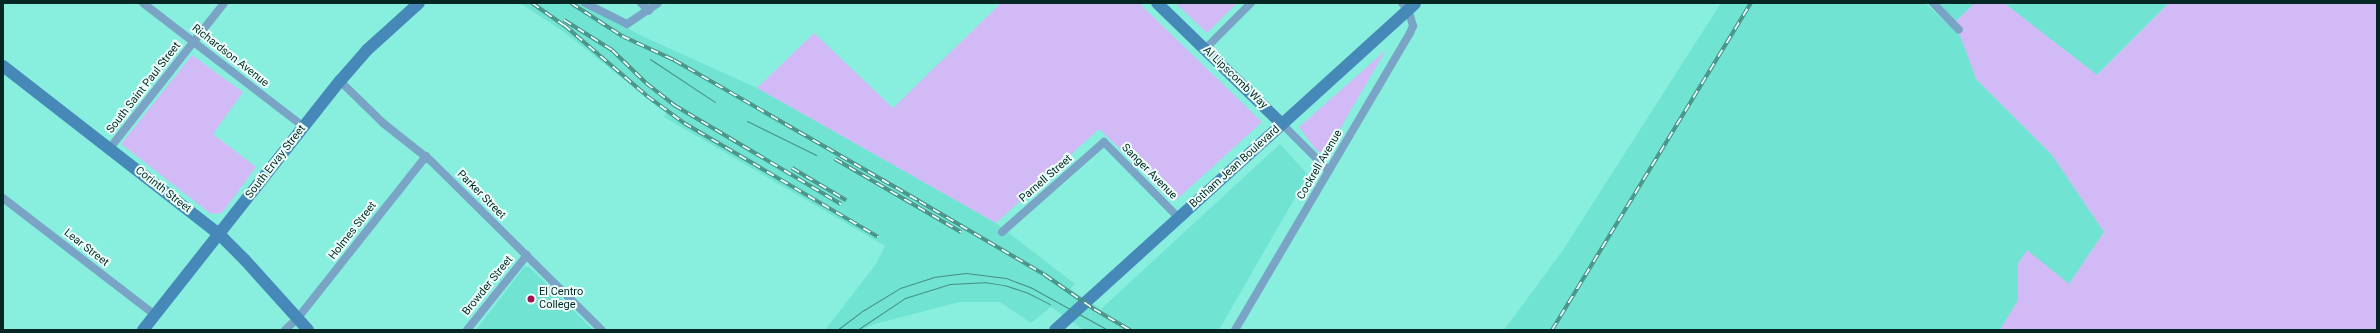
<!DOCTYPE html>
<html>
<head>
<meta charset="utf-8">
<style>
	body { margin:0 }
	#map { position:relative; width:2380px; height:333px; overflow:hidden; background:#88efdf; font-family:Roboto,sans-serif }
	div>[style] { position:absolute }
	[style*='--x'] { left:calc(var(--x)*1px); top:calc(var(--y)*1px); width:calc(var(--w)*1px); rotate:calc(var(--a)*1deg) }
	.built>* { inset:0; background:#70e3d2 }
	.green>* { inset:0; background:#d2baf7 }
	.street>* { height:8px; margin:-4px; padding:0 4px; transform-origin:4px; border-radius:4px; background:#7aa4c5 }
	.secondary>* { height:12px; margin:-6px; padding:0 6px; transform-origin:6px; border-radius:6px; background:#4689b9 }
	.tram>* { height:1px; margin:-0.5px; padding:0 0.5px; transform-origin:0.5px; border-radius:0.5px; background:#498f85 }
	.rail>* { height:4px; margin-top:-2px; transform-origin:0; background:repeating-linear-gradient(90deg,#edfffb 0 8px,#498f85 0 16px); box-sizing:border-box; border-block:1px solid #498f85 }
	.dots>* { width:11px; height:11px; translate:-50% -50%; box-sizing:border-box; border:2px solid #edfffb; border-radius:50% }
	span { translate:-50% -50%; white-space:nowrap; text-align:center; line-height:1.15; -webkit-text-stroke:4px #edfffb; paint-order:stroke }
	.street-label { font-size:11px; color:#052723 }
	.poi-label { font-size:11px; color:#052723 }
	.left { translate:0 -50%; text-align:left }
	.frame { position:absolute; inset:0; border:4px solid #052723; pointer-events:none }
</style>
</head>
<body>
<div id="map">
	<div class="built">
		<i style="clip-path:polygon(520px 3px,579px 3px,644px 37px,757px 88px,996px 223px,1075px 284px,1070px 289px,1101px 309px,1280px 144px,1308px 175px,1219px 330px,1084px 330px,1051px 307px,1031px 323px,1000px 302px,959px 302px,875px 324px,861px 330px,825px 330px,876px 264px,885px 246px,664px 117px,666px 113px,564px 32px)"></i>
		<i style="clip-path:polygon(1721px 3px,1925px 3px,1961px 37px,1976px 79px,2052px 155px,2104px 232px,2069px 284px,2027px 251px,2018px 264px,2018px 300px,2000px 330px,1504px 330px,1563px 250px)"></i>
		<i style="clip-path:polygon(1939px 3px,1975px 3px,1955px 22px)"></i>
		<i style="clip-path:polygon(2004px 3px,2169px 3px,2097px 75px)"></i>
		<i style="clip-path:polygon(524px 267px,529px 267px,593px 330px,476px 330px)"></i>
	</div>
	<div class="green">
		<i style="clip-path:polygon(1001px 3px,1139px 3px,1262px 122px,1175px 201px,1099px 129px,996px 223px,757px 88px,814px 33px,893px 108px)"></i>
		<i style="clip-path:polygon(1175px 3px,1237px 3px,1207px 33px)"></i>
		<i style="clip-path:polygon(1975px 3px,2004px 3px,2097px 75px,2169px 3px,2377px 3px,2377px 330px,2000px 330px,2018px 300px,2018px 264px,2027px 250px,2069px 284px,2104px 232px,2052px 155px,1976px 79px,1955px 22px)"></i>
		<i style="clip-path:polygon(1386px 50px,1327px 151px,1321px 153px,1316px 150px,1299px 127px)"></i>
		<i style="clip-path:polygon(192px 55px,243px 92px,213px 134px,256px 167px,222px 213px,211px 214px,121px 144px)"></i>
	</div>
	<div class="street">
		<i style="--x:143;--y:3;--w:203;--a:37.6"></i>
		<i style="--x:585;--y:3;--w:47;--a:26.6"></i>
		<i style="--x:627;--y:24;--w:37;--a:-34"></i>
		<i style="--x:641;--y:3;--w:11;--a:45"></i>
		<i style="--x:1933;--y:3;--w:37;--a:46"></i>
		<i style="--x:1205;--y:49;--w:65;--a:-45"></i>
		<i style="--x:340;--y:81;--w:60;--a:44.3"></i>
		<i style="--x:383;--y:123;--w:61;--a:38.4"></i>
		<i style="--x:431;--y:161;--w:240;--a:44.7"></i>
		<i style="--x:1282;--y:124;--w:66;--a:45"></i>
		<i style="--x:110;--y:148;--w:184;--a:-51.8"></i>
		<i style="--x:3;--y:198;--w:192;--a:37.6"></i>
		<i style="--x:1002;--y:232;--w:136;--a:-41.4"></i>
		<i style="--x:1104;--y:142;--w:107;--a:45.4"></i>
		<i style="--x:285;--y:330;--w:16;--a:-43"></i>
		<i style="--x:297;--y:319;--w:208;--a:-51.6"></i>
		<i style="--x:467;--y:330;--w:96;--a:-51.3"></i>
		<i style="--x:1235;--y:330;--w:345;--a:-59.5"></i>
		<i style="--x:1410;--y:33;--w:8;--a:-67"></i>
		<i style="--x:1413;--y:26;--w:18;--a:-106"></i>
		<i style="--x:1408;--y:9;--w:8;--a:-135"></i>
	</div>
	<div class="secondary">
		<i style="--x:1157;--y:3;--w:174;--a:44.1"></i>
		<i style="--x:3;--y:66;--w:274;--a:37.9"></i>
		<i style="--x:219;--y:234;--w:37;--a:45"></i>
		<i style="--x:245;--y:260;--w:94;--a:48"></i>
		<i style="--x:143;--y:330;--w:318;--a:-51.7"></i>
		<i style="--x:340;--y:81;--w:41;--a:-48.9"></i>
		<i style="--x:367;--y:50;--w:70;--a:-42.1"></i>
		<i style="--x:1055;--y:330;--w:486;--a:-42.2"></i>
	</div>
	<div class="tram">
		<i style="--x:650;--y:59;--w:78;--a:33.5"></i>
		<i style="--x:747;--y:121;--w:77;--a:26.2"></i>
		<i style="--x:837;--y:330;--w:34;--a:-37"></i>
		<i style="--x:864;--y:310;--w:42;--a:-31.4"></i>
		<i style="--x:900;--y:288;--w:35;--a:-18"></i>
		<i style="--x:933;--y:277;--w:33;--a:-7"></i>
		<i style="--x:966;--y:273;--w:40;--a:7.1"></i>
		<i style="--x:1006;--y:278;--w:26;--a:21"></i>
		<i style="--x:1030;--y:287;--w:89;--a:28.9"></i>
		<i style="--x:857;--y:330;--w:58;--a:-33.7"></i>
		<i style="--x:905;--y:298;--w:47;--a:-17.3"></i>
		<i style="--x:950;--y:284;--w:34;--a:-3"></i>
		<i style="--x:984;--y:282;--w:20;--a:9"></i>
		<i style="--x:1004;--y:285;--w:25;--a:18"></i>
		<i style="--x:1028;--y:293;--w:25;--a:27"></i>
	</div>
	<div class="rail">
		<i style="--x:532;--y:3;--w:39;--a:35"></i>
		<i style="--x:564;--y:25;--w:109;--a:40.5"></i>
		<i style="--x:647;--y:96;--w:46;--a:36.1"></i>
		<i style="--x:684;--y:123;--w:225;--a:30.4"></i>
		<i style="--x:571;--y:3;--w:61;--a:32.9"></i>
		<i style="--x:622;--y:36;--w:57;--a:24.8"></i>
		<i style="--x:674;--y:60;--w:283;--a:29.9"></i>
		<i style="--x:919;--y:201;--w:146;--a:30.4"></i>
		<i style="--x:1045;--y:275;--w:60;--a:34.8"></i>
		<i style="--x:1094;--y:309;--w:42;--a:30.3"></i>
		<i style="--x:564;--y:20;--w:57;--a:32"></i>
		<i style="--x:612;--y:50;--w:47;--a:44.1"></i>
		<i style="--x:646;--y:83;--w:36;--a:38"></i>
		<i style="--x:674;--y:105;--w:194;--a:30.7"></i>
		<i style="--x:835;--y:159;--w:146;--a:30.1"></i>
		<i style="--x:792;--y:168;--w:63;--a:30.7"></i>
		<i style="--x:1552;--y:330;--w:383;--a:-58.7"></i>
	</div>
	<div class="dots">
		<i style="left:531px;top:299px;background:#a30f50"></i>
	</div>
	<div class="street-label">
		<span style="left:230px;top:56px;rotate:38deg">Richardson Avenue</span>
		<span style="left:1235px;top:78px;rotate:44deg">Al Lipscomb Way</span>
		<span style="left:144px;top:88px;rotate:-52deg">South Saint Paul Street</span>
		<span style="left:276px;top:162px;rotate:-52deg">South Ervay Street</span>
		<span style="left:1320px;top:165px;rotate:-60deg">Cockrell Avenue</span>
		<span style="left:1235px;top:167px;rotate:-42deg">Botham Jean Boulevard</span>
		<span style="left:1149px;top:172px;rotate:45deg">Sanger Avenue</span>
		<span style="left:1046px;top:179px;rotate:-41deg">Parnell Street</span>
		<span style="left:163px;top:190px;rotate:38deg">Corinth Street</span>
		<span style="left:481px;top:195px;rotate:45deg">Parker Street</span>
		<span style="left:353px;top:231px;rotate:-52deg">Holmes Street</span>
		<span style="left:86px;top:248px;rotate:38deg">Lear Street</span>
		<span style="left:488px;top:286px;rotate:-51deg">Browder Street</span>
	</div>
	<div class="poi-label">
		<span class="left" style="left:539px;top:299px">El Centro<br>College</span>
	</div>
	<div class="frame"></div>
</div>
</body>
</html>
